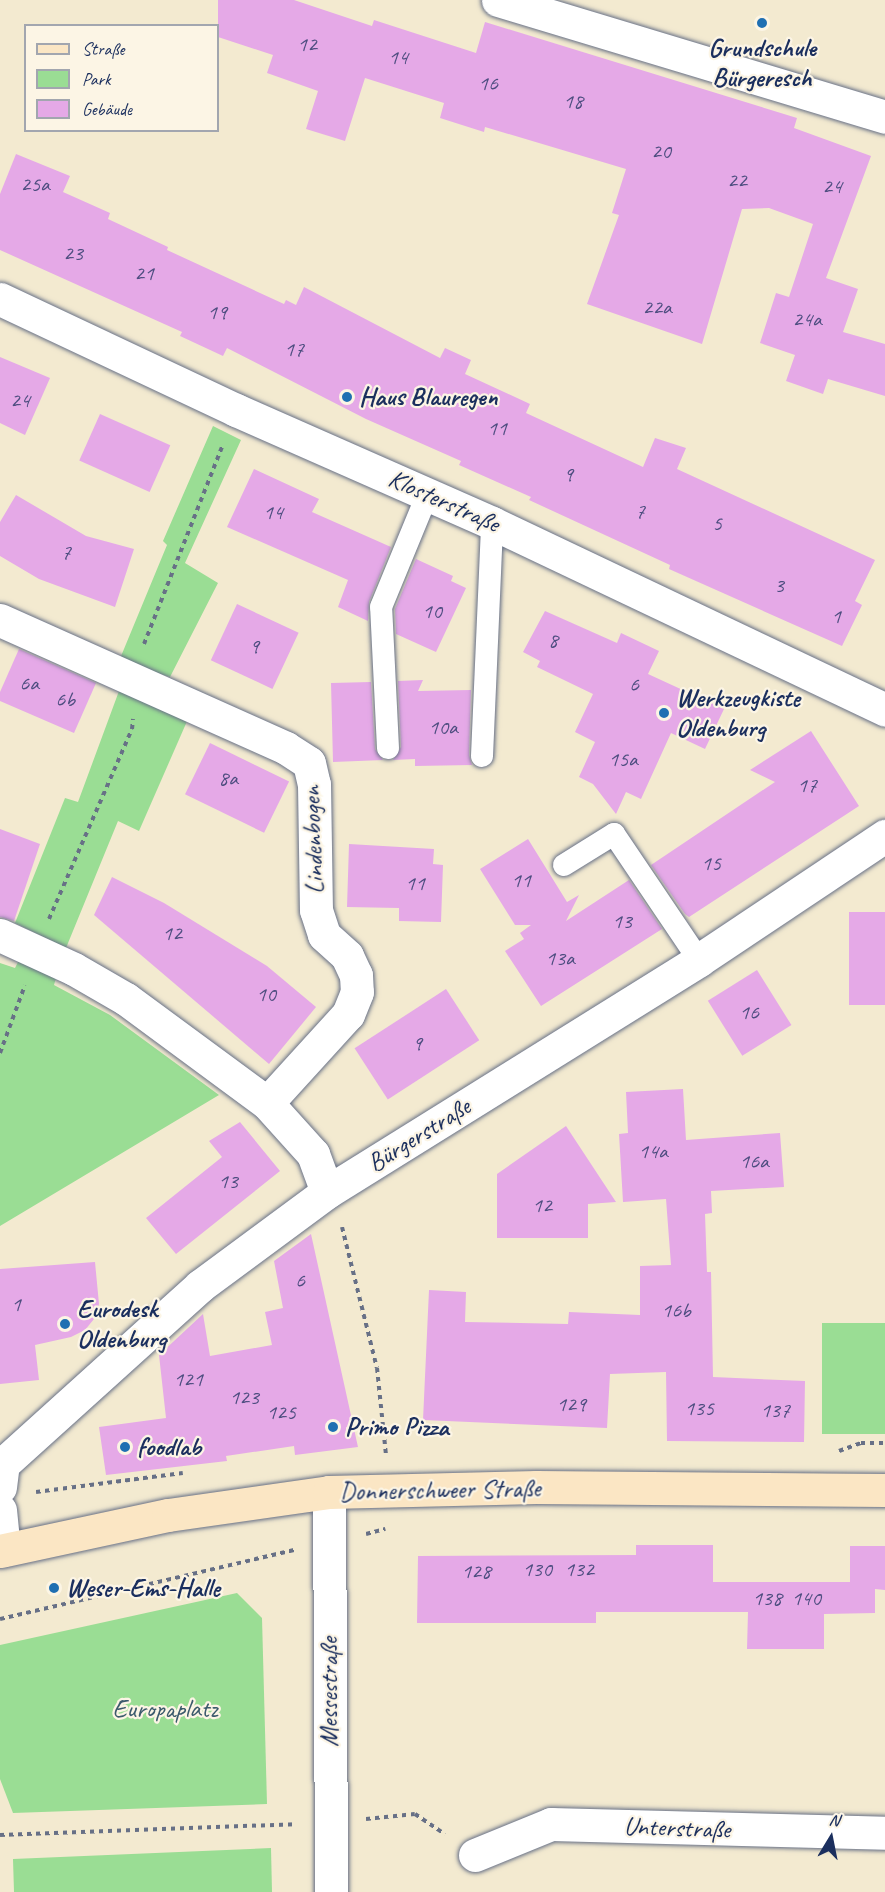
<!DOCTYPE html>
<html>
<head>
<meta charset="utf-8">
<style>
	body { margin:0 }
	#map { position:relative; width:885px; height:1892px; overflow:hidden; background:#f3ead0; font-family:Caveat,sans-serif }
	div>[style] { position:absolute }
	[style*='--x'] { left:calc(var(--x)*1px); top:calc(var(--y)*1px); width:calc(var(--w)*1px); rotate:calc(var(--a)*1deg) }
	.green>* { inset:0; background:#9add94; transform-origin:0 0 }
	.building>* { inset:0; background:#e5a9e7; transform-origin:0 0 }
	.path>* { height:4px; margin-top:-2px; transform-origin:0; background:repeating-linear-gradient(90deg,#677086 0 4.5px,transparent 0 9px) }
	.roads { filter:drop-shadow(0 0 2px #677086) drop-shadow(0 0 2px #677086) }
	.lane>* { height:22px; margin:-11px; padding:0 11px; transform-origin:11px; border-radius:11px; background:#fff }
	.street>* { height:33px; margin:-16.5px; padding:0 16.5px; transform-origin:16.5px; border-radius:16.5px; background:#fff }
	.secondary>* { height:33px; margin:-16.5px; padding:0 16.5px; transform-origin:16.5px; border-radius:16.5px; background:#fbe6c4 }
	.dots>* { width:16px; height:16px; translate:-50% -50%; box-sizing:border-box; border:3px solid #fcf5e5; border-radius:50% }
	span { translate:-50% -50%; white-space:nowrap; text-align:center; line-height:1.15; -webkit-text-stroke:4.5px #fcf5e5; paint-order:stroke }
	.number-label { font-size:22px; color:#4e4e80 }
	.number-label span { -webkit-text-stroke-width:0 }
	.poi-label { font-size:26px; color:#1b2f5e; font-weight:700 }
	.left { translate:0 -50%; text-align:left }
	.street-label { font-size:26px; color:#1b2f5e }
	.park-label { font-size:26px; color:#3b5a6c }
	.legend { position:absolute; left:24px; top:24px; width:195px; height:108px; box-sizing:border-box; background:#fcf5e5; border:2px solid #a2a6af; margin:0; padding:8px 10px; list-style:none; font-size:18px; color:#1b2f5e }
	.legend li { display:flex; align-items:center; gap:12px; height:30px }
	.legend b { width:30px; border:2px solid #a2a6af }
	.north { position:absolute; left:801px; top:1808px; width:60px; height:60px; -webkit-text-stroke:4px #fcf5e5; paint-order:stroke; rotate:10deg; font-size:16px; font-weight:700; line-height:24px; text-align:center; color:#1b2f5e }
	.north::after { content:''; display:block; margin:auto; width:21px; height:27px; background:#1b2f5e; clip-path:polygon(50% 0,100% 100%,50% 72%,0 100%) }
</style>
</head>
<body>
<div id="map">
	<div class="green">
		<i style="clip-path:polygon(213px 426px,241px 440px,185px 563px,218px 583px,170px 677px,119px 661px,167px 545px,163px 541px)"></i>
		<i style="clip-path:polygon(119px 691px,188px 719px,139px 831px,118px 821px,66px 948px,15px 923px,65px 798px,78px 802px)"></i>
		<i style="clip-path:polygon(22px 954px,58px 971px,54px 985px,110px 1015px,219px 1095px,0 1226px,0 963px,15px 968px)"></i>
		<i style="left:885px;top:1323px;width:111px;height:63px;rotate:90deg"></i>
		<i style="clip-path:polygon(237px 1593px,262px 1618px,267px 1804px,13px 1813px,0 1779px,0 1645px)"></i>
		<i style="clip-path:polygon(271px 1848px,272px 1892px,14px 1892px,13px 1859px)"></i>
	</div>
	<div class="building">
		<i style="clip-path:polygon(218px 0,294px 0,372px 26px,374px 20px,476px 53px,485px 22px,797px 118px,794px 128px,871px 156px,826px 278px,858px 289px,843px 332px,885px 344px,885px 396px,828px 379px,823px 394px,786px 381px,795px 355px,760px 343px,776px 293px,789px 297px,813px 224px,769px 208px,742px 209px,702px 344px,587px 304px,619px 215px,612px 213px,626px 169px,485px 127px,484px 132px,440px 118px,444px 103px,365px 78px,345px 141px,306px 129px,318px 91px,267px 73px,273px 55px,218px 37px)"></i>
		<i style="clip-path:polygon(16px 154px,70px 176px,63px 192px,110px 213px,108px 219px,168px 247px,167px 250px,284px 304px,286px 300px,296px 305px,304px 287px,440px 358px,445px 348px,471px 360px,465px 374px,530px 404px,526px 413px,643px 467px,655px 438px,686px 448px,677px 469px,875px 560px,855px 601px,862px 605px,842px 646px,669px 569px,670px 565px,529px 500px,531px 497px,459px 465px,461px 461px,366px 419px,227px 348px,223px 356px,180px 336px,182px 332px,0 250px,0 194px)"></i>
		<i style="clip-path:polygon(0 357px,50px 378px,25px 435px,0 423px)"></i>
		<i style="left:100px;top:414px;width:77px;height:51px;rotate:24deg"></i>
		<i style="clip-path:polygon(254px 469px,319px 499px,312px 512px,391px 547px,369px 602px,368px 621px,338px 607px,348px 580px,227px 527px)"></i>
		<i style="clip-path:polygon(16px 495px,86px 536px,134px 549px,115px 607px,39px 579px,0 556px,0 522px)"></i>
		<i style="clip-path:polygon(416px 559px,453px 576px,451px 581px,466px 588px,436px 652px,396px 634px,395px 609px)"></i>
		<i style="left:237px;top:604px;width:68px;height:62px;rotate:25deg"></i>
		<i style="clip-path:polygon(545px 611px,617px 643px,621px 633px,659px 651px,648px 674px,724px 709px,705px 749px,671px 733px,641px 799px,626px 792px,616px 814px,593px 784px,579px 777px,595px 742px,575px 732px,593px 694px,537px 667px,540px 661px,523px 652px)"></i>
		<i style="clip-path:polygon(19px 649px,96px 683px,74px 733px,0 701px,0 692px)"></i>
		<i style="clip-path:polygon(423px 680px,418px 691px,471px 690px,469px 755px,472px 765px,415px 766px,415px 759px,393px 760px,401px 747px,398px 681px)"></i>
		<i style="clip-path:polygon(371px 682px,375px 749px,383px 760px,333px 762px,331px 683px)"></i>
		<i style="clip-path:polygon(811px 731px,859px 806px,689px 917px,685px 914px,651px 865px,775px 782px,750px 770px)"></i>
		<i style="left:210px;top:743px;width:88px;height:57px;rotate:26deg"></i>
		<i style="clip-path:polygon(0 829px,40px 844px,14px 921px,0 917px)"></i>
		<i style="clip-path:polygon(528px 839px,567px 902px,579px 895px,566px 921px,629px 880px,662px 929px,541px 1006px,505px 951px,524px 939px,520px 933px,531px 925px,515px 925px,480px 869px)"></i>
		<i style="clip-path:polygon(349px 844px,434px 849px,433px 864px,443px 865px,441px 922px,399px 921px,399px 908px,347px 907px)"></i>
		<i style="clip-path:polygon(112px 877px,164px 903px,267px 966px,316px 1007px,269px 1064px,94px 915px)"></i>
		<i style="left:849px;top:912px;width:36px;height:93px"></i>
		<i style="left:757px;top:970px;width:65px;height:58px;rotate:58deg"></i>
		<i style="left:446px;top:989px;width:61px;height:109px;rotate:57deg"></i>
		<i style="clip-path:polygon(683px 1089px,686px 1140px,780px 1133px,784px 1187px,711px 1191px,712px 1213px,705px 1214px,707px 1272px,711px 1272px,713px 1377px,805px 1381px,804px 1442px,667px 1441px,666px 1372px,610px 1374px,607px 1428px,423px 1420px,429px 1290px,466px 1292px,465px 1322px,568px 1324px,569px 1312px,640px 1315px,640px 1266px,671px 1265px,666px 1199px,623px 1202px,619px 1134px,628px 1133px,626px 1092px)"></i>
		<i style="clip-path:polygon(240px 1122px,280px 1171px,176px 1254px,146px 1218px,222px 1157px,209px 1141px)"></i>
		<i style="clip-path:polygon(566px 1126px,616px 1202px,588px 1204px,588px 1238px,497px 1238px,497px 1174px)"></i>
		<i style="clip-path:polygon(311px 1234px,358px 1447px,295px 1455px,294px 1446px,226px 1456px,227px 1461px,106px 1475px,99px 1427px,166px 1418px,159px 1355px,203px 1314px,210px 1356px,272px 1345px,265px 1312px,283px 1308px,274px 1261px)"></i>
		<i style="clip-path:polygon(95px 1262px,99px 1304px,94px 1319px,85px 1330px,71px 1337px,35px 1345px,39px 1380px,0 1384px,0 1269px)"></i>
		<i style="clip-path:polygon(636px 1545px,713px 1545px,713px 1582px,850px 1582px,850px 1546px,885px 1546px,885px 1590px,875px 1589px,875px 1613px,824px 1614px,824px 1649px,747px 1649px,748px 1612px,596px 1612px,596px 1623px,417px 1623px,418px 1556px,636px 1555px)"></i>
	</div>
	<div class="path">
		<i style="--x:144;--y:644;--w:215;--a:-68.4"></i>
		<i style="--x:49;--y:919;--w:207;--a:-66.4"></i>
		<i style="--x:132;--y:729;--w:10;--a:-84"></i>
		<i style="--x:0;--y:1053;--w:72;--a:-69.8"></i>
		<i style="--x:342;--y:1227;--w:145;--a:76.1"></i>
		<i style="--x:377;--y:1368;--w:87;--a:84.1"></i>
		<i style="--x:839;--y:1451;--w:23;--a:-20"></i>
		<i style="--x:861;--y:1443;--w:24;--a:0"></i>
		<i style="--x:36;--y:1492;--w:148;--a:-7.4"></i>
		<i style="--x:366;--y:1534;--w:20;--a:-15"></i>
		<i style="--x:0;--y:1619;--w:302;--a:-13.2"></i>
		<i style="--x:366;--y:1819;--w:49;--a:-5.8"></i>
		<i style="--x:415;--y:1814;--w:36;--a:34"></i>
		<i style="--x:0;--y:1835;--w:296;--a:-2.1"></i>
	</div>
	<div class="roads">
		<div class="lane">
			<i style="--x:388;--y:748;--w:141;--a:-92.8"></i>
			<i style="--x:381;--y:607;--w:123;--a:-67.6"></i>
			<i style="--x:482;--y:756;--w:233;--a:-87.5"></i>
			<i style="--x:564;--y:865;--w:59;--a:-31.8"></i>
			<i style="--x:614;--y:834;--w:152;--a:56"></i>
		</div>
		<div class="street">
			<i style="--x:498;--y:0;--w:404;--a:16.8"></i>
			<i style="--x:0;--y:299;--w:261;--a:25.2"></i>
			<i style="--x:236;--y:410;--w:280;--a:23.8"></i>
			<i style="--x:492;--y:523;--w:435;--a:25.4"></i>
			<i style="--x:0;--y:620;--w:313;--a:24.1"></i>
			<i style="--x:286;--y:748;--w:27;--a:33"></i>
			<i style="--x:309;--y:763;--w:22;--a:77"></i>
			<i style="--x:314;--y:784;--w:126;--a:89.1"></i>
			<i style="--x:316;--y:910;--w:26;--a:72"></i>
			<i style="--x:324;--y:935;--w:31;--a:42"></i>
			<i style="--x:347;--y:956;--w:21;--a:65"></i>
			<i style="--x:356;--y:975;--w:17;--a:87"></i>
			<i style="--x:357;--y:992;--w:24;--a:112"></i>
			<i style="--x:348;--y:1014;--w:120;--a:132.3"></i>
			<i style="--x:0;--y:935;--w:81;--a:24.7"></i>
			<i style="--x:74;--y:969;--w:60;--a:30"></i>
			<i style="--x:126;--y:999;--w:175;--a:36.4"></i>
			<i style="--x:267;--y:1103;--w:69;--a:48"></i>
			<i style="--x:313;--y:1154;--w:40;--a:69.8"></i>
			<i style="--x:0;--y:1487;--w:23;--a:-83"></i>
			<i style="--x:3;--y:1464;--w:266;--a:-42.1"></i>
			<i style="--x:200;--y:1286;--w:158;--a:-36.5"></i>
			<i style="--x:327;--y:1192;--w:438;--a:-31.9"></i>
			<i style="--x:699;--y:960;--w:224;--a:-33.7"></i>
			<i style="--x:329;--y:1492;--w:400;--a:89.7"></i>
			<i style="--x:0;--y:1510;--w:40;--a:84.3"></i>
			<i style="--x:475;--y:1855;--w:82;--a:-22.2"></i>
			<i style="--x:551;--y:1824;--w:334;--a:1.5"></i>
		</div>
		<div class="secondary">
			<i style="--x:0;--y:1551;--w:172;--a:-12.1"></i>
			<i style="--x:168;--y:1515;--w:163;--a:-8.1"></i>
			<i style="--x:329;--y:1492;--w:207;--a:-1.4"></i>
			<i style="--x:536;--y:1487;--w:349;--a:0.5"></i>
		</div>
	</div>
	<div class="dots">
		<i style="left:762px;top:23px;background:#1f6fb2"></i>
		<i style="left:347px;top:397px;background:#1f6fb2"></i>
		<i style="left:664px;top:713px;background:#1f6fb2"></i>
		<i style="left:65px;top:1324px;background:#1f6fb2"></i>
		<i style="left:333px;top:1427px;background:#1f6fb2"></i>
		<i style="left:125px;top:1447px;background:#1f6fb2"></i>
		<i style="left:54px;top:1588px;background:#1f6fb2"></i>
	</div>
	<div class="number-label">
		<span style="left:307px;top:45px">12</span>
		<span style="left:398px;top:58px">14</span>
		<span style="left:488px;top:84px">16</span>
		<span style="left:573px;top:102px">18</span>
		<span style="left:661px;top:152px">20</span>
		<span style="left:737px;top:181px">22</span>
		<span style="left:35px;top:185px">25a</span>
		<span style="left:832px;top:187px">24</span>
		<span style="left:73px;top:254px">23</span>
		<span style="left:144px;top:274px">21</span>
		<span style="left:657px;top:308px">22a</span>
		<span style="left:217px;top:313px">19</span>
		<span style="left:807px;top:320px">24a</span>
		<span style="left:294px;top:350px">17</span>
		<span style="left:20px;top:401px">24</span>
		<span style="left:497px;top:429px">11</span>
		<span style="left:568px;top:475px">9</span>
		<span style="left:640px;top:512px">7</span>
		<span style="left:273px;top:513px">14</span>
		<span style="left:717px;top:524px">5</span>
		<span style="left:66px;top:553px">7</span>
		<span style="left:779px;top:586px">3</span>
		<span style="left:432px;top:612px">10</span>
		<span style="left:836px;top:617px">1</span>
		<span style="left:553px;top:641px">8</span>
		<span style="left:254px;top:647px">9</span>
		<span style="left:29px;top:684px">6a</span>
		<span style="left:634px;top:685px">6</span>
		<span style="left:65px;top:700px">6b</span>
		<span style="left:443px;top:728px">10a</span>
		<span style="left:623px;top:760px">15a</span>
		<span style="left:228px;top:779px">8a</span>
		<span style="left:807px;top:786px">17</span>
		<span style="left:711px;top:864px">15</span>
		<span style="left:521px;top:881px">11</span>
		<span style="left:415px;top:884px">11</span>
		<span style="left:622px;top:922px">13</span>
		<span style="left:172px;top:934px">12</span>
		<span style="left:560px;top:959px">13a</span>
		<span style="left:266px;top:995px">10</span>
		<span style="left:749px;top:1013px">16</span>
		<span style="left:417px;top:1044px">9</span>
		<span style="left:653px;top:1152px">14a</span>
		<span style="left:754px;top:1162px">16a</span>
		<span style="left:228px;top:1182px">13</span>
		<span style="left:542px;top:1206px">12</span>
		<span style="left:300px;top:1281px">6</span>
		<span style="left:16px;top:1305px">1</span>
		<span style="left:676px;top:1311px">16b</span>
		<span style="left:188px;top:1380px">121</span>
		<span style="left:244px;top:1398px">123</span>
		<span style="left:571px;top:1405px">129</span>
		<span style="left:699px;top:1409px">135</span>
		<span style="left:775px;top:1411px">137</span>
		<span style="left:281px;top:1413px">125</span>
		<span style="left:537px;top:1570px">130</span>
		<span style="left:579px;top:1570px">132</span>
		<span style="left:476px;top:1572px">128</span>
		<span style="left:767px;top:1599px">138</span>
		<span style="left:806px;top:1599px">140</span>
	</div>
	<div class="poi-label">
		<span style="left:762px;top:63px">Grundschule<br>Bürgeresch</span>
		<span class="left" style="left:359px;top:397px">Haus Blauregen</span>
		<span class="left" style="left:676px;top:713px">Werkzeugkiste<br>Oldenburg</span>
		<span class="left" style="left:77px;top:1324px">Eurodesk<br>Oldenburg</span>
		<span class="left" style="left:345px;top:1427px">Primo Pizza</span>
		<span class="left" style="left:137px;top:1447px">foodlab</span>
		<span class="left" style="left:66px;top:1588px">Weser-Ems-Halle</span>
	</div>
	<div class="street-label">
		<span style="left:444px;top:501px;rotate:24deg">Klosterstraße</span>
		<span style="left:313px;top:840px;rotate:-92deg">Lindenbogen</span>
		<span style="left:419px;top:1135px;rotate:-32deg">Bürgerstraße</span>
		<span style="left:440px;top:1490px;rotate:-1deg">Donnerschweer Straße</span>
		<span style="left:329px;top:1692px;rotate:-90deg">Messestraße</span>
		<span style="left:677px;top:1828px;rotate:2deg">Unterstraße</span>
	</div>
	<div class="park-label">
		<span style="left:165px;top:1709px">Europaplatz</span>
	</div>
	<ul class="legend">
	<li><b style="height:8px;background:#fbe6c4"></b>Straße</li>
	<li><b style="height:16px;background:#9add94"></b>Park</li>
	<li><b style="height:16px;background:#e5a9e7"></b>Gebäude</li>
	</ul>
	<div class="north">N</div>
</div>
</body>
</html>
